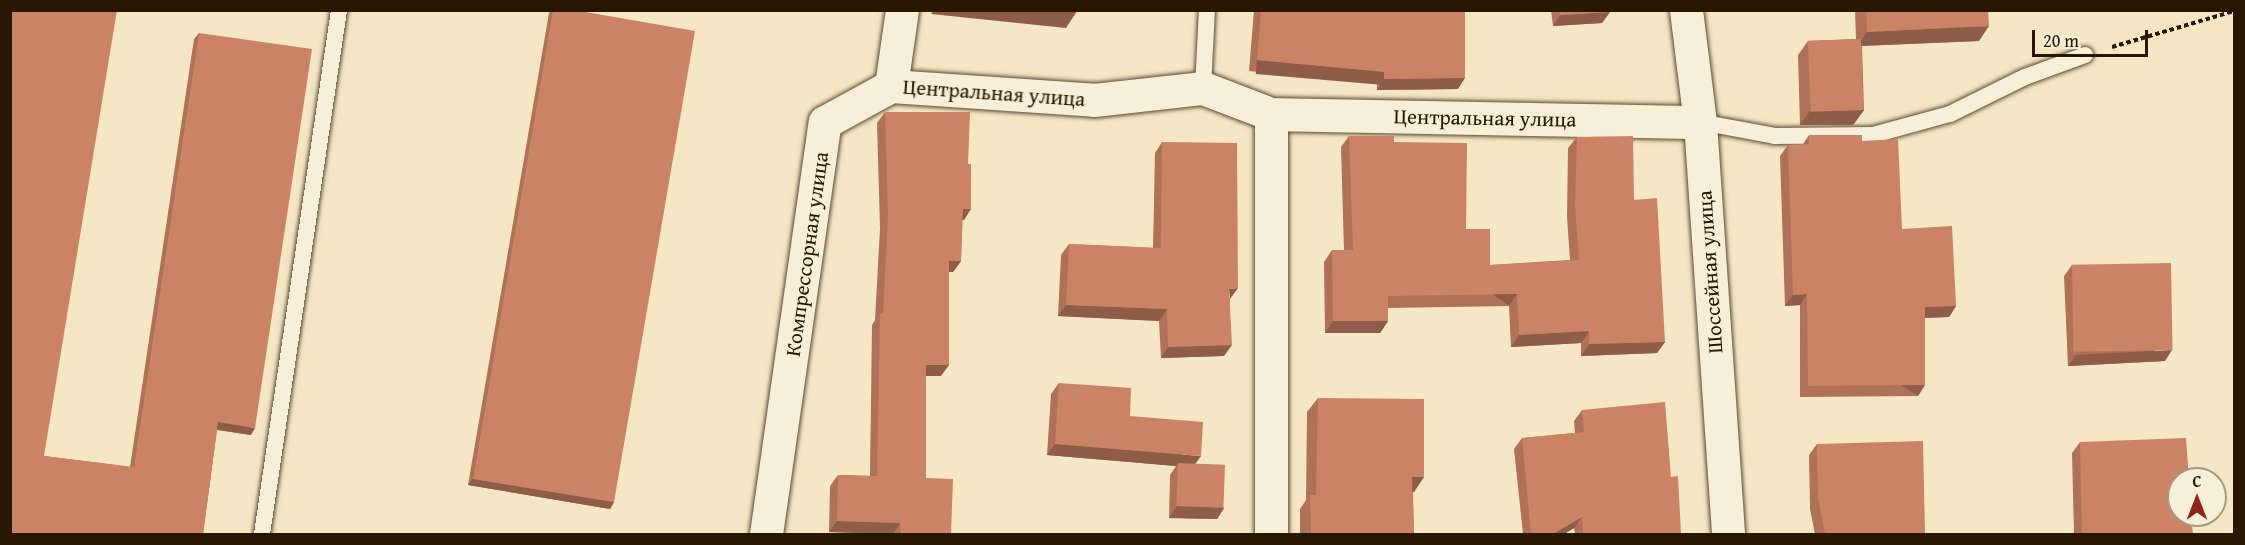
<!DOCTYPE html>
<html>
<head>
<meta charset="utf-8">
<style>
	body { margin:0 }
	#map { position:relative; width:2245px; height:545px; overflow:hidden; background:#f5e7c3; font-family:"Gentium Book Plus",serif }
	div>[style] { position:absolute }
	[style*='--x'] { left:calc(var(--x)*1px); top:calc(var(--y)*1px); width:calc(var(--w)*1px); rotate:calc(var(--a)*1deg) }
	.path>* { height:4px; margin-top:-2px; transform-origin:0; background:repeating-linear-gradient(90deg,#271701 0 4.5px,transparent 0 7.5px) }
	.roads { filter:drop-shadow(0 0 2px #5a4b32) drop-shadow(0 0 2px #5a4b32) }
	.lane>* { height:16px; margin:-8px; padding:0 8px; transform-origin:8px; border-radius:8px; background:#f8efd8 }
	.street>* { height:33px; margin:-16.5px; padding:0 16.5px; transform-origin:16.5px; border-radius:16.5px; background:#f8efd8 }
	.wall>* { inset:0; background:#af7158 }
	.shaded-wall>* { inset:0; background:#8e5c47; transform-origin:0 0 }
	.building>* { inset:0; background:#cb8366; transform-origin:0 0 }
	span { translate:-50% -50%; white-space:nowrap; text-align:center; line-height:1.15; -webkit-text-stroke:4.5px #f8efd8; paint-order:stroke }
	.street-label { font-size:21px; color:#271701 }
	.frame { position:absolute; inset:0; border:12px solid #271701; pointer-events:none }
	.north { position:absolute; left:2167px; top:467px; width:60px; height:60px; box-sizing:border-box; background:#f8efd8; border:2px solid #a49982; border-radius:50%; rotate:0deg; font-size:16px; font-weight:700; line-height:24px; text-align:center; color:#271701 }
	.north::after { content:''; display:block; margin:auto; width:21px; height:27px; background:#8f2418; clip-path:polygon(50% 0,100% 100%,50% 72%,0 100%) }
	.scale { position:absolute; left:2032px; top:30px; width:116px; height:27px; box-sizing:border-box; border:3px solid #271701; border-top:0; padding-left:8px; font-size:18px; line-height:21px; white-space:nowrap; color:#271701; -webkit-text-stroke:4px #f8efd8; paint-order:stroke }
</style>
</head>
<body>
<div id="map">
	<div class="path">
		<i style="--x:2112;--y:47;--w:127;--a:-16.4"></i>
	</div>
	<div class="roads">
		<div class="lane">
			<i style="--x:1203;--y:88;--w:78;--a:-87.1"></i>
			<i style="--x:1700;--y:122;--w:76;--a:10.6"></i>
			<i style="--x:1775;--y:136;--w:98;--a:-0.6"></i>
			<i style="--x:1873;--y:135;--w:80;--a:-15.3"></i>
			<i style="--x:1950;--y:114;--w:84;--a:-26.3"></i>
			<i style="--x:2025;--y:77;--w:64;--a:-20.1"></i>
			<i style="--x:262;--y:534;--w:530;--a:-81.64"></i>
		</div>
		<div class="street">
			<i style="--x:1686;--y:10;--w:113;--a:82.9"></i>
			<i style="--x:1700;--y:122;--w:413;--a:86.1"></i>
			<i style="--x:891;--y:86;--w:203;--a:3.9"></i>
			<i style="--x:1094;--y:100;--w:110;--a:-6.3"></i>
			<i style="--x:1203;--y:88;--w:73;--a:20.9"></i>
			<i style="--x:1271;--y:114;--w:429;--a:1.1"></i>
			<i style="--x:766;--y:534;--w:416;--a:-81.9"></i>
			<i style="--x:825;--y:122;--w:75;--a:-28.6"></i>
			<i style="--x:891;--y:86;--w:77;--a:-81.8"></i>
			<i style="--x:1271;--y:534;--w:420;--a:-90"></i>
		</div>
	</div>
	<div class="wall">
		<i style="clip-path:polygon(551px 10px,574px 10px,614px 502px,610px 509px,468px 485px,549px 13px)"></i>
		<i style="clip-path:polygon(1254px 10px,1465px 10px,1458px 89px,1377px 90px,1377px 83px,1249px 71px)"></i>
		<i style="clip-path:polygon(1551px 10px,1610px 10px,1610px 12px,1602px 23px,1553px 26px)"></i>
		<i style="clip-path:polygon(1855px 10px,1988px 10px,1979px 41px,1862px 46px,1864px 110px,1853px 125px,1800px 125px,1798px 55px,1808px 41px,1856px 39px)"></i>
		<i style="clip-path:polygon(199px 33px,251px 435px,217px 430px,203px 534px,44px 456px,130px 467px,194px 39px)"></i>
		<i style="clip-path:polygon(885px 112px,964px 220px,962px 220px,961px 261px,953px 272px,949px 272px,941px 376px,926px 376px,926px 478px,951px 534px,893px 534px,829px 532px,830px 486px,838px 475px,870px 476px,872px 325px,875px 320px,880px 228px,877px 123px)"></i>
		<i style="clip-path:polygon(1809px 135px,1862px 141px,1902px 229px,1956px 306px,1949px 317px,1925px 318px,1918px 396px,1800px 397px,1800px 305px,1785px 306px,1780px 156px,1788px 145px,1803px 144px)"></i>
		<i style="clip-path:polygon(1349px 136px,1394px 142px,1466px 229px,1490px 265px,1570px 260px,1567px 217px,1568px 148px,1577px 137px,1634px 200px,1665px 342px,1657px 353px,1581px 356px,1581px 343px,1511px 347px,1509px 306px,1388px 308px,1388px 321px,1380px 333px,1325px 333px,1324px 262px,1332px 250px,1344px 250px,1341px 147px)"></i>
		<i style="clip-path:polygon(1162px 142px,1230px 299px,1224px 356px,1161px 358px,1159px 321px,1058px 316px,1061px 255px,1069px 244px,1153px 248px,1155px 153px)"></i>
		<i style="clip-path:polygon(2072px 265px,2165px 361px,2068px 366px,2064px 276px)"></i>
		<i style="clip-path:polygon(1059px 383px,1130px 416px,1195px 464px,1224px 508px,1217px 519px,1169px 518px,1170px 475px,1176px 466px,1047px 455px,1051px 394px)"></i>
		<i style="clip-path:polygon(1318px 398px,1414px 492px,1413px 492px,1414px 534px,1300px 534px,1300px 509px,1306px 500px,1307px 412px)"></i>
		<i style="clip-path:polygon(1582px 410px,1671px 477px,1681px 534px,1575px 534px,1574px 528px,1564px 534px,1523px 534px,1514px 449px,1522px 438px,1575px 433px,1574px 421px)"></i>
		<i style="clip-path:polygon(2080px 442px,2193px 534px,2074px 534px,2072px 453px)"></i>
		<i style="clip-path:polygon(1817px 444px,1925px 534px,1815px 534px,1810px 509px,1809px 455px)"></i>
	</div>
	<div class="shaded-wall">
		<i style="clip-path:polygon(934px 10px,1067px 10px,1077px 11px,1066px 28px,931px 14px)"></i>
		<i style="clip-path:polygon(1610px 12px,1602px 23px,1553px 26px,1560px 15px)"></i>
		<i style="clip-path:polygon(1989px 26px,1979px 41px,1857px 46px,1867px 32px)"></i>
		<i style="left:1257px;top:60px;width:128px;height:14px;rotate:5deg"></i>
		<i style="clip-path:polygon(1465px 78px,1458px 89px,1377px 90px,1384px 79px)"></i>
		<i style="clip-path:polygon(1864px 110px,1853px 125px,1800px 125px,1810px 111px)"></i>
		<i style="clip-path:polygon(963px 209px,971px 209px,964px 220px,955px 220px)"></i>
		<i style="clip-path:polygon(949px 261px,961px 261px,953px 272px,941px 272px)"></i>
		<i style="clip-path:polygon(1238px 288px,1230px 299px,1229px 289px)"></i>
		<i style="left:1517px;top:294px;width:14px;height:129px;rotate:124deg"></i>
		<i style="clip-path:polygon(1807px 294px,1800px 305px,1785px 306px,1793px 295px)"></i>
		<i style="clip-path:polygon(1066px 305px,1167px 309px,1159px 321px,1058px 316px)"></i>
		<i style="clip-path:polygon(1956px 306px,1949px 317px,1918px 318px,1925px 307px)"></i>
		<i style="clip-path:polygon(1333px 321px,1388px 321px,1380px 333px,1325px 333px)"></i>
		<i style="clip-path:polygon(1589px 331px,1581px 343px,1511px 347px,1519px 335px)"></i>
		<i style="clip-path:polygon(1665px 342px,1657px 353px,1581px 356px,1589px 344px)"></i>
		<i style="clip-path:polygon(1232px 345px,1224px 356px,1161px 358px,1168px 347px)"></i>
		<i style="clip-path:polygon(2172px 350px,2165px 361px,2068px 366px,2076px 355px)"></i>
		<i style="clip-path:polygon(926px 365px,949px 365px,941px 376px,918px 376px)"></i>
		<i style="left:1925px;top:385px;width:13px;height:117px;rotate:122deg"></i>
		<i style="clip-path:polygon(218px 422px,255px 428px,251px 435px,213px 429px)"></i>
		<i style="clip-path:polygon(1055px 444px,1201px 456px,1193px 467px,1178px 463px,1176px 466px,1047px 455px)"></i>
		<i style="clip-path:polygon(1412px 477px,1424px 477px,1414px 492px,1402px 492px)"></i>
		<i style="clip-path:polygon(473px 479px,614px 502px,610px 509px,468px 485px)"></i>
		<i style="clip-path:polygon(1177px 506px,1224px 508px,1217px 519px,1169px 518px)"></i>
		<i style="clip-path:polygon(1582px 517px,1574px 528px,1564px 534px,1553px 534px)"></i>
		<i style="clip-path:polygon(837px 521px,900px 523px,893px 534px,829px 532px)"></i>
	</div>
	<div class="building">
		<i style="clip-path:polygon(10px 10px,117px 10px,44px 456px,134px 467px,199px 33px,312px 49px,255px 428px,218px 422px,203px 534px,10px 534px)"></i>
		<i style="clip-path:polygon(553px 10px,574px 10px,695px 31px,614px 502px,473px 479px)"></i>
		<i style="clip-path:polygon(1261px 10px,1465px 10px,1465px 78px,1384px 79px,1384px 72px,1257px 60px)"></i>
		<i style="clip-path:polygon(1560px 10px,1610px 10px,1610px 12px,1560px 15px)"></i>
		<i style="clip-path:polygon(1866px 10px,1988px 10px,1989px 26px,1867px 32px)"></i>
		<i style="left:1861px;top:39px;width:71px;height:53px;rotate:88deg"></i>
		<i style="clip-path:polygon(885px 112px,970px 112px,968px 164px,971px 164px,971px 209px,963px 209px,961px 261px,949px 261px,949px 365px,926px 365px,926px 478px,953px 479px,951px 534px,901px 534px,900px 523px,837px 521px,838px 475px,877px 476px,880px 314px,883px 314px,888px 216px)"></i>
		<i style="clip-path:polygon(1809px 135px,1862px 135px,1862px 141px,1898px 139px,1902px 229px,1952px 226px,1956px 306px,1925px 307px,1925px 385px,1808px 386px,1807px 294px,1793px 295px,1788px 145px,1809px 144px)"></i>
		<i style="clip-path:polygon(1349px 136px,1394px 136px,1394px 142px,1467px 143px,1466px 229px,1490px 229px,1490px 265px,1579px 260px,1575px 205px,1577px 137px,1633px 136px,1634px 200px,1657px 198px,1665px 342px,1589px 344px,1589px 331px,1519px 335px,1517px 294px,1388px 296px,1388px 321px,1333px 321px,1332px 250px,1353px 250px)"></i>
		<i style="clip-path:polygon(1162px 142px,1237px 143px,1238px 288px,1229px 289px,1232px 345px,1168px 347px,1167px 309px,1066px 305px,1069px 244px,1161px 248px)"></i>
		<i style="left:2171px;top:263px;width:87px;height:99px;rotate:89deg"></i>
		<i style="clip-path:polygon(1059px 383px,1131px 388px,1130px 416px,1203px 422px,1201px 456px,1055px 444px)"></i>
		<i style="clip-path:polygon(1318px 398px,1424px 399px,1424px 477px,1412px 477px,1414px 534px,1311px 534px,1310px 495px,1316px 495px)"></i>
		<i style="clip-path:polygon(1665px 402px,1671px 477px,1678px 476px,1681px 534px,1583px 534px,1582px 517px,1553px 534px,1531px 534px,1522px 438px,1584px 432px,1582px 410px)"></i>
		<i style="clip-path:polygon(2186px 438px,2189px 479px,2179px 479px,2179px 515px,2191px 515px,2193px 534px,2082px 534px,2080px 442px)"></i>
		<i style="clip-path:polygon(1923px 441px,1925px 534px,1825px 534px,1818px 498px,1817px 444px)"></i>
		<i style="left:1178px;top:463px;width:47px;height:43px;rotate:2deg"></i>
	</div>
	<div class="street-label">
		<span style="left:994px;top:93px;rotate:4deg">Центральная улица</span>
		<span style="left:1485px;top:118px;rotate:1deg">Центральная улица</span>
		<span style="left:807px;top:254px;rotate:-82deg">Компрессорная улица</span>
		<span style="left:1710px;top:272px;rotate:-94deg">Шоссейная улица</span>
	</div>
	<div class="frame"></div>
	<div class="north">С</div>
	<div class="scale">20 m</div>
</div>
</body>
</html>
